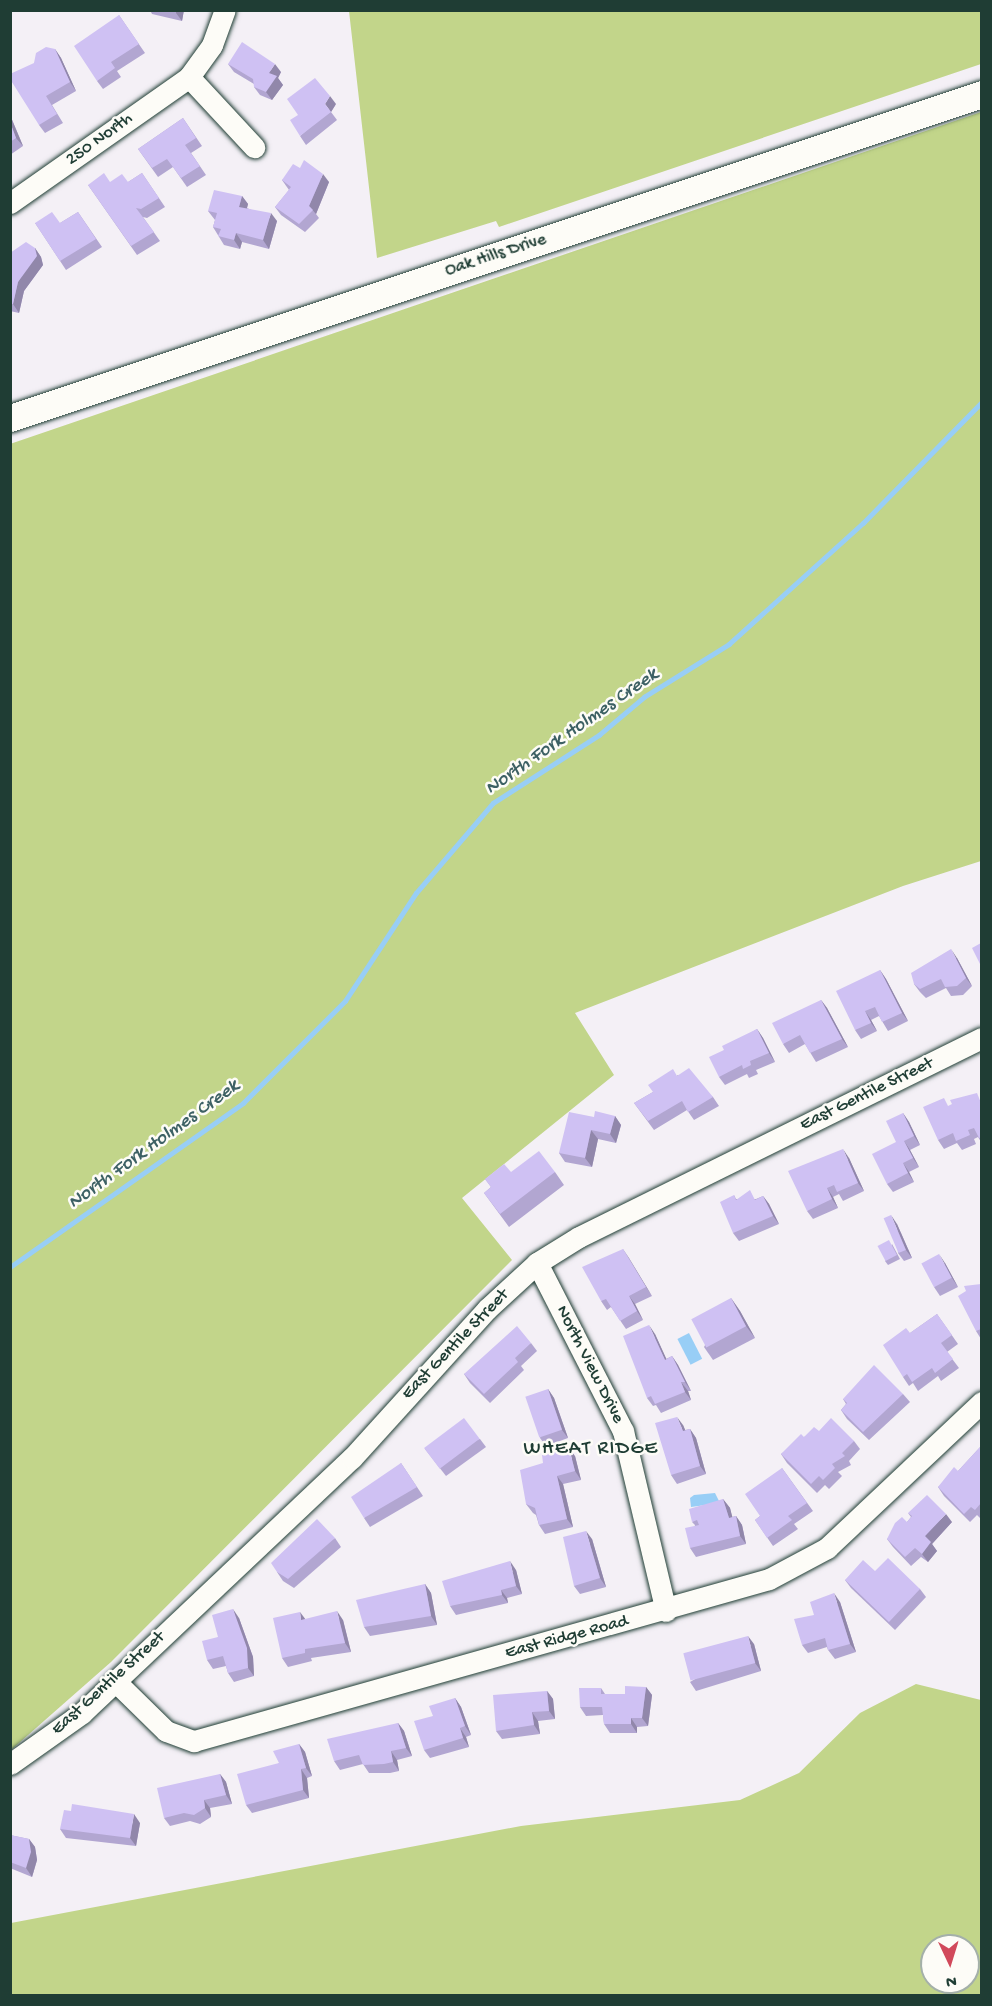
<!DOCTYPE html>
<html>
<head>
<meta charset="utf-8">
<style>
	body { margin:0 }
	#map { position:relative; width:992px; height:2006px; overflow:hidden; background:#f4f0f6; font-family:"Gochi Hand",sans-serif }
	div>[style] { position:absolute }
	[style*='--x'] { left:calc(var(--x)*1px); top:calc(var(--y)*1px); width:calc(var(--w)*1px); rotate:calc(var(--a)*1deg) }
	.green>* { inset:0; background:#c2d58a }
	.water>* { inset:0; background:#98cef6; transform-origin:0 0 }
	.stream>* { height:4.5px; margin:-2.25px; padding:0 2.25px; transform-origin:2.25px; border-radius:2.25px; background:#98cef6 }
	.roads { filter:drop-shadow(0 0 2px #1f3d34) drop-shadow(0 0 2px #1f3d34) }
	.minor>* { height:21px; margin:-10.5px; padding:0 10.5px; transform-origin:10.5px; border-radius:10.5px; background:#fdfcf7 }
	.major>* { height:27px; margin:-13.5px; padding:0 13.5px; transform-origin:13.5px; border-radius:13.5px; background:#fdfcf7 }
	.wall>* { inset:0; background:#b2a6d1 }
	.shaded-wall>* { inset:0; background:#9187aa }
	.building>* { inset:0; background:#cfc1f3; transform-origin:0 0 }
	span { translate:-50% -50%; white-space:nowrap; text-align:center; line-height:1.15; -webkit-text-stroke:5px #fdfcf7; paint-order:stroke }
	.street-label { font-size:18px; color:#1f3d34 }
	.water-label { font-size:20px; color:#3d6164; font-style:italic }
	.neighbourhood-label { font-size:20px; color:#1f3d34; letter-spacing:1.5px }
	.frame { position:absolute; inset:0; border:12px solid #1f3d34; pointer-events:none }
	.north { position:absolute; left:920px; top:1934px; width:60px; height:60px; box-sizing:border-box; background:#fdfcf7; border:2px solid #a4b0a9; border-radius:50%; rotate:176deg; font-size:16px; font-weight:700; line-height:24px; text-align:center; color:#1f3d34 }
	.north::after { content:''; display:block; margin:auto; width:21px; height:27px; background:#d1495b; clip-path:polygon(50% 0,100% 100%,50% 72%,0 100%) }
</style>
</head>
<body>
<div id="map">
	<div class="green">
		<i style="clip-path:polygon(349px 11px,981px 11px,981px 64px,499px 227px,496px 221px,377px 258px)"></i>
		<i style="clip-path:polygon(981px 112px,981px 861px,903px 886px,575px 1013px,614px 1075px,462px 1198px,512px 1260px,111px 1662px,11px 1750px,10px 444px)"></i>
		<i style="clip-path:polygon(evenodd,916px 1684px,981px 1700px,981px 1995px,11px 1995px,11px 1923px,521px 1826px,740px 1800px,799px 1773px,860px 1713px,916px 1684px,932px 1946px,968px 1946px,968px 1982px,932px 1982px,932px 1946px)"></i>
	</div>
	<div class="water">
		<i style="left:689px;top:1333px;width:29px;height:13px;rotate:63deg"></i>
		<i style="clip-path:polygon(715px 1493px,720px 1503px,691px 1507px,690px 1498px,694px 1495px)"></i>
	</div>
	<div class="stream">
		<i style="--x:10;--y:1267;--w:285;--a:-35.1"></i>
		<i style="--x:243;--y:1103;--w:144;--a:-45"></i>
		<i style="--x:345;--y:1001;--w:129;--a:-56.7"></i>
		<i style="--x:416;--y:893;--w:118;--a:-49.5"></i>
		<i style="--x:493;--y:803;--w:126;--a:-32.7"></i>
		<i style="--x:599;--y:735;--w:59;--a:-40.2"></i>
		<i style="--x:644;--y:697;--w:100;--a:-31.9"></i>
		<i style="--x:729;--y:644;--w:181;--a:-42.1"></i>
		<i style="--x:863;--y:523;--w:170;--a:-45.5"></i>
	</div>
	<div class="roads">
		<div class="minor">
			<i style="--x:189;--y:77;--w:96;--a:47.1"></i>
			<i style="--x:10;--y:203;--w:219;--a:-35.1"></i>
			<i style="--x:189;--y:77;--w:39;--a:-54"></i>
			<i style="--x:212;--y:45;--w:37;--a:-70"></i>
			<i style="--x:537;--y:1263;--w:189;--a:62.9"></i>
			<i style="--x:623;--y:1431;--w:185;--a:76.6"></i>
			<i style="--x:115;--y:1681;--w:71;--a:44.4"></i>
			<i style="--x:166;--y:1731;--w:30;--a:20"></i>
			<i style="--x:194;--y:1741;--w:597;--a:-15.73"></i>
			<i style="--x:769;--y:1579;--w:66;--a:-28.1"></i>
			<i style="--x:827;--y:1548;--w:213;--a:-43.3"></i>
			<i style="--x:10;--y:1764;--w:88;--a:-35.3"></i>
			<i style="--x:82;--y:1713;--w:371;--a:-43.4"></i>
			<i style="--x:352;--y:1458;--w:201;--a:-47.8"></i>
			<i style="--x:487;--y:1309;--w:68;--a:-42.6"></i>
			<i style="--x:537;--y:1263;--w:49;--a:-31.8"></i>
			<i style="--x:579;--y:1237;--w:449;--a:-26.3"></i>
		</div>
		<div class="major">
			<i style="--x:10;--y:418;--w:1025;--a:-18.43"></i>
		</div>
	</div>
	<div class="wall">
		<i style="clip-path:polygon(150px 10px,184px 10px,182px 21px,152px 14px)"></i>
		<i style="clip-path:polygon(119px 15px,145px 53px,117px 71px,121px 77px,103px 89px,97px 81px)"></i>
		<i style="clip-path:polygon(55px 49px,61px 58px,76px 91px,52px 105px,63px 123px,45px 133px,39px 125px,34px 63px)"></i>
		<i style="clip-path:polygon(228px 64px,281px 72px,278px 78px,283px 85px,272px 100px,260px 95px,254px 87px,254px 84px,234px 72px)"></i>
		<i style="clip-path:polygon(336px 104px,331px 112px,337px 120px,306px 145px,300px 136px)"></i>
		<i style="clip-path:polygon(10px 115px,23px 146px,10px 155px)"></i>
		<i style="clip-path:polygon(183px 118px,202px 146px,191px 153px,206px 175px,187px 187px,173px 167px,158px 177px,138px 149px)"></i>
		<i style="clip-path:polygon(300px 168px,329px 182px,316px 214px,319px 218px,305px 232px,281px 215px,275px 207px,289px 190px,282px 180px)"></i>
		<i style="clip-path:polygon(142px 173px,165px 207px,147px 218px,143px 217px,160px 241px,137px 255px,88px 185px,110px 182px,128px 182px)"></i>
		<i style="clip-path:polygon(242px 196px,248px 204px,247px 208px,277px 221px,269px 249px,242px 242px,240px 249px,224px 245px,213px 227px,215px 220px,208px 211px)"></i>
		<i style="clip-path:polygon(78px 212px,102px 247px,66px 270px,35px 223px,60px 223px)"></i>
		<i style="clip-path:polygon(35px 248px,41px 257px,43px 265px,24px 291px,19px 313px,10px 311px,10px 253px)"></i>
		<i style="clip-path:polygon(957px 958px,972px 986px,963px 995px,951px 996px,946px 988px,926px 998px,920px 992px,914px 984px)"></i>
		<i style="clip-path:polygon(880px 970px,886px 979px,908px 1021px,888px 1031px,879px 1016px,871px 1020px,877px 1031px,861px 1039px,855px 1030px)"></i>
		<i style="clip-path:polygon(821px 1000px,827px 1008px,848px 1047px,816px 1062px,805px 1044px,789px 1053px,783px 1044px)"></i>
		<i style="clip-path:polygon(757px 1029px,763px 1038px,775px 1062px,756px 1070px,758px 1074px,749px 1078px,747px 1074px,725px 1085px,719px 1077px,724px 1050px)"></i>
		<i style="clip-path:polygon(678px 1075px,713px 1097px,719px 1106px,694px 1120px,687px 1110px,654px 1130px,634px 1103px,653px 1092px)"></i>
		<i style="clip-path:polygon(981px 1100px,981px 1142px,978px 1137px,974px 1139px,976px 1144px,962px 1150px,957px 1143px,944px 1149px,938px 1140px,950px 1106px)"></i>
		<i style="clip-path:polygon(903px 1113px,909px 1122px,920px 1145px,910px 1150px,919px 1167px,909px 1172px,914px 1182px,893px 1192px,887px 1184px)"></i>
		<i style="clip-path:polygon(615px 1116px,621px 1125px,616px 1143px,598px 1139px,592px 1167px,565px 1162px,559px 1153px,594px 1117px)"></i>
		<i style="clip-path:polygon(849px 1158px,864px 1191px,843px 1201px,839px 1194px,833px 1197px,838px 1208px,813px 1219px,807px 1211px)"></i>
		<i style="clip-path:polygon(511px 1172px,555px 1172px,564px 1185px,509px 1227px,484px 1193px,491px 1187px,485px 1179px)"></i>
		<i style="clip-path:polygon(734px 1195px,736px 1199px,756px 1199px,763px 1196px,769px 1204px,779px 1224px,739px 1241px,733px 1233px)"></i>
		<i style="clip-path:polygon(897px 1224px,912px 1258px,904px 1261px,898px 1253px)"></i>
		<i style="clip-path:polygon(892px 1244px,900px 1259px,888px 1265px,885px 1261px)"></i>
		<i style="clip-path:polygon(623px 1249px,652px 1296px,635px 1304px,643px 1320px,626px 1329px,611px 1307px,607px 1310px,601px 1301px)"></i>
		<i style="clip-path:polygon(945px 1263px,958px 1287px,940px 1296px,934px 1287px)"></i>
		<i style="clip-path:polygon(981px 1284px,981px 1339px,976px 1331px)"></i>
		<i style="clip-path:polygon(731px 1298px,740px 1311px,755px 1338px,713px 1360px,704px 1347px)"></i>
		<i style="clip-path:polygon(937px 1314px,958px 1344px,947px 1352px,959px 1368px,941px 1381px,938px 1376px,918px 1391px,913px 1383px,909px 1386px,903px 1377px,910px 1333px)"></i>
		<i style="clip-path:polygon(655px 1334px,666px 1359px,672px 1356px,678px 1365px,691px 1391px,688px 1391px,691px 1400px,661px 1413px,656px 1405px,653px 1406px,647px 1398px)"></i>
		<i style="clip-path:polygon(531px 1343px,537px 1351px,521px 1366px,524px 1370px,490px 1403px,470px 1383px,464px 1374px)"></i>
		<i style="clip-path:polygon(548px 1389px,554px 1398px,568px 1438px,546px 1446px,540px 1438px)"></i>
		<i style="clip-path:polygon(903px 1394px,910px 1402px,869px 1440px,847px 1419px,841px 1410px,846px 1404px,843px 1399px)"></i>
		<i style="clip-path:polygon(683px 1425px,685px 1430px,690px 1429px,696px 1438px,706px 1474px,677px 1484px,671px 1475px)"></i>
		<i style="clip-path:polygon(819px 1431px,854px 1441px,860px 1449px,849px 1461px,851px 1465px,838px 1472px,842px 1476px,829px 1489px,825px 1485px,817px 1493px,787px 1463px,781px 1454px,804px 1437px)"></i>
		<i style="clip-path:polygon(480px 1439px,486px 1447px,446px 1476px,425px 1449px)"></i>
		<i style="clip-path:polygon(981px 1446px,981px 1519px,977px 1515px,970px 1522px,944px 1496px,938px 1487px,958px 1471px)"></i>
		<i style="clip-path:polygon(575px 1456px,581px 1480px,563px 1484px,573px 1527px,545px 1534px,539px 1525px,536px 1515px,533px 1513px,526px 1504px)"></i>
		<i style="clip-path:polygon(401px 1463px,423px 1496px,370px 1527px,364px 1518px)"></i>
		<i style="clip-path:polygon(782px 1468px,813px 1511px,794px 1524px,798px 1529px,773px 1546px,755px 1520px,760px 1516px)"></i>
		<i style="clip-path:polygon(723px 1499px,730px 1508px,732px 1517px,736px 1516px,742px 1525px,746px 1544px,696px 1557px,690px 1548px,695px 1525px,692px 1522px)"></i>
		<i style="clip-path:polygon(908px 1513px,952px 1522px,932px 1544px,937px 1551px,928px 1562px,921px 1557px,911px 1566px,893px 1547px,887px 1539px,907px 1522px,911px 1517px)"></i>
		<i style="clip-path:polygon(335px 1538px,341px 1547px,294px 1588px,283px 1581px,277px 1572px)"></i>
		<i style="clip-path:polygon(592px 1539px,606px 1587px,580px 1594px,574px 1586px)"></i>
		<i style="clip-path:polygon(516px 1570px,522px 1594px,507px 1598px,508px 1603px,456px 1615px,450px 1606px)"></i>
		<i style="clip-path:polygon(875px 1571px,920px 1589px,926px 1597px,895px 1630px,851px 1588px,845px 1580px)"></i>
		<i style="clip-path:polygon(425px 1584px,431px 1593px,437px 1625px,370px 1636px,364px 1627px)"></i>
		<i style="clip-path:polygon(840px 1602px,856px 1652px,835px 1659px,828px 1650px,827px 1647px,808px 1653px,802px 1645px,814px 1615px)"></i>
		<i style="clip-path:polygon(239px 1618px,253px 1657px,254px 1676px,234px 1682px,228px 1673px,226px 1666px,213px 1669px,207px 1660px,218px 1637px)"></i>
		<i style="clip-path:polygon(305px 1619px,343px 1620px,351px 1652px,311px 1658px,312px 1661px,288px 1667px,282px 1658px)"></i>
		<i style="clip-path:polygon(754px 1644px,761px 1671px,696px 1691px,690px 1682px)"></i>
		<i style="clip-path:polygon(646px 1687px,652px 1695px,648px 1726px,637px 1727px,637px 1733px,610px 1733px,604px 1724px,603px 1715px,586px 1716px,580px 1707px,601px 1688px,605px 1694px,625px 1694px)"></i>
		<i style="clip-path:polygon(547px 1691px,553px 1699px,555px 1719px,538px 1721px,540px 1734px,502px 1739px,496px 1731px)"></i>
		<i style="clip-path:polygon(455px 1698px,461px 1707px,471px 1735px,466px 1737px,469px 1747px,430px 1758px,424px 1750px,433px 1716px)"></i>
		<i style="clip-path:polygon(398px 1723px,404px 1731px,412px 1756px,397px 1760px,399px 1771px,390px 1773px,369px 1773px,363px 1764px,340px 1770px,334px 1761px)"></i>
		<i style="clip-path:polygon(299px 1744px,305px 1752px,312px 1776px,307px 1778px,309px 1798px,252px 1813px,246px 1805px,279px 1763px)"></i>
		<i style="clip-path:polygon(220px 1774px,226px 1782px,232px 1804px,210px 1808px,211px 1817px,200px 1824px,190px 1821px,170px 1826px,164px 1818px)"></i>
		<i style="clip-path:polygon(140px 1823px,136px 1846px,66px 1838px,60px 1829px)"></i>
		<i style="clip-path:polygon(10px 1835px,29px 1839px,35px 1847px,37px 1860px,32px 1877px,10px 1868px)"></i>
	</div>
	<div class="shaded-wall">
		<i style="clip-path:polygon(176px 10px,184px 10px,182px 21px,176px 13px)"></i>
		<i style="clip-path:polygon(55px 49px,61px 58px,76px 91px,70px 82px)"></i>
		<i style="clip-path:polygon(275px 64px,281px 72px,278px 78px,283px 85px,272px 100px,266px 92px,269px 73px)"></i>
		<i style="clip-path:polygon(330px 96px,336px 104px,331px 112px,325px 104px)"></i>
		<i style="clip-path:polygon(10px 115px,23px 146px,16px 138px,10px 122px)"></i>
		<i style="clip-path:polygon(323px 174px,329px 182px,316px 214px,309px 206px)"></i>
		<i style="clip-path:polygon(242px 196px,248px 204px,245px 215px,239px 207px)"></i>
		<i style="clip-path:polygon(271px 213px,277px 221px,269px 249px,263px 240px)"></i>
		<i style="clip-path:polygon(236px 233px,242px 242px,240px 249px,234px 240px)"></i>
		<i style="clip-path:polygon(35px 248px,41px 257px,43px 265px,24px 291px,19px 313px,13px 304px,18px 282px)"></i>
		<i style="clip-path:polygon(951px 949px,957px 958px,972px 986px,966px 978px)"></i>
		<i style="clip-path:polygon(880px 970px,886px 979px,908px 1021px,902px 1013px)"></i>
		<i style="clip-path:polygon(821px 1000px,827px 1008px,848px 1047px,842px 1039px)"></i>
		<i style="clip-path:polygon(865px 1011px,871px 1020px,877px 1031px,871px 1023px)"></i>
		<i style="clip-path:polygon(757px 1029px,763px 1038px,775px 1062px,769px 1053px)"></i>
		<i style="clip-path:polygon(903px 1113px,909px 1122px,920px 1145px,914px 1136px)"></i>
		<i style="clip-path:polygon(615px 1116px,621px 1125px,616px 1143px,610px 1134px)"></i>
		<i style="clip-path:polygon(591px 1130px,598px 1139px,592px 1167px,585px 1158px)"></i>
		<i style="clip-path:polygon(904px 1141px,910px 1150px,919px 1167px,913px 1158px)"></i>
		<i style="clip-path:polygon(843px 1149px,849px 1158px,864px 1191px,858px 1183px)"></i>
		<i style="clip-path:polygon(903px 1163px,909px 1172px,914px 1182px,908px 1173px)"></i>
		<i style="clip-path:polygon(827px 1188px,833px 1197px,838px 1208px,832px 1199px)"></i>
		<i style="clip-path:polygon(763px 1196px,769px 1204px,779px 1224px,773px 1216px)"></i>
		<i style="clip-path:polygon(891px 1215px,897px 1224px,912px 1258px,906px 1250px)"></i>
		<i style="clip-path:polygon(623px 1249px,629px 1258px,652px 1296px,646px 1287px)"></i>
		<i style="clip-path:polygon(939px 1254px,945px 1263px,958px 1287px,952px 1278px)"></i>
		<i style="clip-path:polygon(629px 1296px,635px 1304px,643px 1320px,637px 1311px)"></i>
		<i style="clip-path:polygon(731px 1298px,740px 1311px,755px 1338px,746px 1326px)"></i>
		<i style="clip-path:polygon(649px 1325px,655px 1334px,671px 1369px,665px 1360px)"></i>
		<i style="clip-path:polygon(672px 1356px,678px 1365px,691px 1391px,685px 1382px)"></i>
		<i style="clip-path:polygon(681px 1382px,688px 1391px,691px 1400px,685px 1392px)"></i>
		<i style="clip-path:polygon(548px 1389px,554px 1398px,568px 1438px,562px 1430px)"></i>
		<i style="clip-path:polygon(677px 1417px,683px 1425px,689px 1439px,683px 1431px)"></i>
		<i style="clip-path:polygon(690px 1429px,696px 1438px,706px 1474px,700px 1466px)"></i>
		<i style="clip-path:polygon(569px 1448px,575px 1456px,581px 1480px,575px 1471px)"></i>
		<i style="clip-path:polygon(557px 1476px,563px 1484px,573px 1527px,567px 1519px)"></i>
		<i style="clip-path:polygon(723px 1499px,730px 1508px,735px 1527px,729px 1518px)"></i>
		<i style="clip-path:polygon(946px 1514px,952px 1522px,932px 1544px,937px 1551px,928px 1562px,922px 1554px,925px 1536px)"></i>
		<i style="clip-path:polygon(736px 1516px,742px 1525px,746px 1544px,740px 1536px)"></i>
		<i style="clip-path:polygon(586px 1531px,592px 1539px,606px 1587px,600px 1578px)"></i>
		<i style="clip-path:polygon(510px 1561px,516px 1570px,522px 1594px,516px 1586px)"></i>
		<i style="clip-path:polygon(425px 1584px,431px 1593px,437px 1625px,431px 1616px)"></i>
		<i style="clip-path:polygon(501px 1590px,507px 1598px,508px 1603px,502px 1595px)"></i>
		<i style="clip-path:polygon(834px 1593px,840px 1602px,856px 1652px,850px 1644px)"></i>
		<i style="clip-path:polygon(233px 1609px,239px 1618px,253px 1657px,254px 1676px,248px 1668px)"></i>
		<i style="clip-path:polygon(337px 1611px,343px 1620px,351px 1652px,345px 1643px)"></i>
		<i style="clip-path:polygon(300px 1612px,306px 1620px,301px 1620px)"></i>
		<i style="clip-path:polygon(748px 1636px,754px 1644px,761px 1671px,755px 1663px)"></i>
		<i style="clip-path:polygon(646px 1687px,652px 1695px,648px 1726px,642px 1718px)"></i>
		<i style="clip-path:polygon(547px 1691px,553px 1699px,555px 1719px,549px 1711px)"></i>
		<i style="clip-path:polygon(455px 1698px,461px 1707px,471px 1735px,465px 1726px)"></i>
		<i style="clip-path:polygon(532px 1712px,538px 1721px,540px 1734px,534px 1725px)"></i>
		<i style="clip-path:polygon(631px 1718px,637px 1727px,637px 1733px,631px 1724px)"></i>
		<i style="clip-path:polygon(398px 1723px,404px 1731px,412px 1756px,406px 1748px)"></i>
		<i style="clip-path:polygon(460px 1728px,466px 1737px,469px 1747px,463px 1738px)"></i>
		<i style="clip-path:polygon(299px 1744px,305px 1752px,312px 1776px,306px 1768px)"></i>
		<i style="clip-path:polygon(391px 1751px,397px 1760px,399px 1771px,393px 1762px)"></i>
		<i style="clip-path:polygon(301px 1769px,307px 1778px,309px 1798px,303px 1790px)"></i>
		<i style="clip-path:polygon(220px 1774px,226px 1782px,232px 1804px,226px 1795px)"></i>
		<i style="clip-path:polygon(204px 1800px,210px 1808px,211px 1817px,205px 1808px)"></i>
		<i style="clip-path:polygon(134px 1814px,140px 1823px,136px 1846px,130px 1838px)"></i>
		<i style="clip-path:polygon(29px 1839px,35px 1847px,37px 1860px,32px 1877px,26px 1868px)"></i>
	</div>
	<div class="building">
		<i style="clip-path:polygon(119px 15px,139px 44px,111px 62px,115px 68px,97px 81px,74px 46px)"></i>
		<i style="clip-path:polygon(242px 42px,275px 64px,269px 73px,277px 76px,266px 92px,254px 87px,253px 79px,228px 64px)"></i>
		<i style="clip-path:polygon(46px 47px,55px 49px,70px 82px,46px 96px,57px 114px,39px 125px,10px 79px,10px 74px,34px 63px,36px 53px)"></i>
		<i style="clip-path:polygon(315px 78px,330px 96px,325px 104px,331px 112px,300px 136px,290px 120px,298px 115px,287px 99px)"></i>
		<i style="clip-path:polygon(183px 118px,196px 138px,185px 145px,200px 166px,181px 178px,167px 159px,152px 168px,138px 149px)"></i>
		<i style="clip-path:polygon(10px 122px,16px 138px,10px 142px)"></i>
		<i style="clip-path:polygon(304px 160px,323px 174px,309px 206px,313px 210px,299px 224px,275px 207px,291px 187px,282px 180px,293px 164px,300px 168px)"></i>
		<i style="clip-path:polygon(104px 173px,110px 182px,122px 174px,128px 182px,142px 173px,159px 198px,141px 209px,136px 208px,154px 232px,131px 246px,88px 185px)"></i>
		<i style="clip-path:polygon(214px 190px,242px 196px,239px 207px,271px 213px,263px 240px,236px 233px,234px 240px,218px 236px,221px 229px,213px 227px,217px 213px,208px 211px)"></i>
		<i style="clip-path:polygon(52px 212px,60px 223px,78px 212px,96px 239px,60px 261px,35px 223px)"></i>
		<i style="clip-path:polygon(26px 242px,35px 248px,37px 256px,18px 282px,13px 304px,10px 304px,10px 253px)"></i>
		<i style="clip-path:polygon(981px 943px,981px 966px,972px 948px)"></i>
		<i style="clip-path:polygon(951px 949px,966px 978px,957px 986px,945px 987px,941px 979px,920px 989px,914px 984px,911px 973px)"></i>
		<i style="clip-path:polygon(880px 970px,902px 1013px,882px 1022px,875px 1007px,865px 1011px,871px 1023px,855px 1030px,836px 991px)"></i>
		<i style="clip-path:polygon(821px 1000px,842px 1039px,810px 1053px,800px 1035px,783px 1044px,772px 1023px)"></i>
		<i style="clip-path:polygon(757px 1029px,769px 1053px,750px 1061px,751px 1065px,743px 1069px,742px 1065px,719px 1077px,709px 1057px,724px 1050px,722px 1046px)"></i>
		<i style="clip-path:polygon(689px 1068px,713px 1097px,688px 1112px,682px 1101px,648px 1121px,634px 1103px,653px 1092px,648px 1085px,673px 1069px,677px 1076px)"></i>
		<i style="clip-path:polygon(977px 1093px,981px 1103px,981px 1137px,979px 1138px,974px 1128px,968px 1130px,970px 1135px,956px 1141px,953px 1133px,938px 1140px,923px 1107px,944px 1098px,948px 1106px,952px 1104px,950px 1100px)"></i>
		<i style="clip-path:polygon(595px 1111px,615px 1116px,610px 1134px,591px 1130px,585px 1158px,559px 1153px,569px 1112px,594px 1117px)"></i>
		<i style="clip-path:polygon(903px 1113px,914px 1136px,904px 1141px,913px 1158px,903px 1163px,908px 1173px,887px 1184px,872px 1154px,896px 1142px,886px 1121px)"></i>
		<i style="clip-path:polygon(843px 1149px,858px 1183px,837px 1192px,834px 1185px,827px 1188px,832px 1199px,807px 1211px,788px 1171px)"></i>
		<i style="clip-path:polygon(539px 1151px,555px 1172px,500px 1214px,484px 1193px,491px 1187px,485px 1179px,504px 1164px,511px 1172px)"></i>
		<i style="clip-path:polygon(750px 1190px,755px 1200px,763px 1196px,773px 1216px,733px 1233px,720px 1202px,734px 1195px,736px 1200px)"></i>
		<i style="left:891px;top:1215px;width:38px;height:8px;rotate:67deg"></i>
		<i style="left:889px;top:1240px;width:17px;height:13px;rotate:62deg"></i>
		<i style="clip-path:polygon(623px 1249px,646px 1287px,629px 1296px,637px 1311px,620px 1321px,606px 1299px,601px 1301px,582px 1267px)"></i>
		<i style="left:939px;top:1254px;width:27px;height:20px;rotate:62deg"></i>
		<i style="clip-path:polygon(981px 1284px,981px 1329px,976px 1331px,958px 1296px,966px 1291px,964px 1286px)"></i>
		<i style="left:731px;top:1298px;width:32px;height:45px;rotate:62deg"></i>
		<i style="clip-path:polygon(937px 1314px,952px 1335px,941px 1343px,953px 1359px,935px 1373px,932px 1368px,912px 1382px,907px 1374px,903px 1377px,883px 1345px,906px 1328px,910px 1333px)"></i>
		<i style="clip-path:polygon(649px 1325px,665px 1360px,672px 1356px,685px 1382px,681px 1382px,685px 1392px,655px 1404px,651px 1396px,647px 1398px,623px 1336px)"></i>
		<i style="clip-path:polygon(517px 1326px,531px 1343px,515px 1358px,518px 1362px,484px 1394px,464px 1374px)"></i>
		<i style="clip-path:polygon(874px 1365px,903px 1394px,863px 1432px,841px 1410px,847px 1403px,843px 1399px)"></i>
		<i style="left:548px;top:1389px;width:43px;height:24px;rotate:71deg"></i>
		<i style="clip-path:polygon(677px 1417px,683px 1431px,690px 1429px,700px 1466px,671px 1475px,655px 1423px)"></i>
		<i style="left:464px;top:1418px;width:26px;height:50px;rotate:53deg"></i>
		<i style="clip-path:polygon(831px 1418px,854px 1441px,842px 1453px,845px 1456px,832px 1464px,835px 1468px,823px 1480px,819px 1476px,811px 1484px,781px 1454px,801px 1434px,804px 1437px,814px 1427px,819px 1431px)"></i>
		<i style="clip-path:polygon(981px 1446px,981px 1491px,980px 1492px,981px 1494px,981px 1503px,975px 1510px,971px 1507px,964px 1514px,938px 1487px,954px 1467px,958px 1471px)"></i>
		<i style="clip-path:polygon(569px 1448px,575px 1471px,557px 1476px,567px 1519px,539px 1525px,535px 1508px,526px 1504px,520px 1470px,543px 1463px,542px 1455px)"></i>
		<i style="clip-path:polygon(401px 1463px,417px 1487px,364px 1518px,351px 1497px)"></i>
		<i style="clip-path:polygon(782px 1468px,807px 1503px,788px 1516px,792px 1520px,767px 1538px,755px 1520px,760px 1516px,745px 1494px)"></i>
		<i style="clip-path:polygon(927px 1495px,946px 1514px,925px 1536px,931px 1542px,922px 1554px,915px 1548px,905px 1557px,887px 1539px,895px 1523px,902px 1517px,907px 1522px,912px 1516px,908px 1513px)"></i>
		<i style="clip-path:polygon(723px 1499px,729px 1518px,736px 1516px,740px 1536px,690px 1548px,685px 1528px,699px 1525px,697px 1520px,692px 1522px,689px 1509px)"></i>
		<i style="clip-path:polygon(317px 1519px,335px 1538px,288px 1579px,277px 1572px,271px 1563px)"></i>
		<i style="clip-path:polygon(586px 1531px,600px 1578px,574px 1586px,563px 1537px)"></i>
		<i style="clip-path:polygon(888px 1558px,920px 1589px,889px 1622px,845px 1580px,863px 1560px,875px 1571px)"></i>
		<i style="clip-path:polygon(510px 1561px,516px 1586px,501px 1590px,502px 1595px,450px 1606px,442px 1581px)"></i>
		<i style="clip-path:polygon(425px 1584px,431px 1616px,364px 1627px,356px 1600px)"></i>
		<i style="clip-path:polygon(834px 1593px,850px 1644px,828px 1650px,825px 1638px,802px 1645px,794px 1619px,814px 1615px,810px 1602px)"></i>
		<i style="clip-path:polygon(233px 1609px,247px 1648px,248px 1668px,228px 1673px,223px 1656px,207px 1660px,202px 1641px,218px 1637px,212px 1615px)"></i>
		<i style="clip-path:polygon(337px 1611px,345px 1643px,305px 1649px,305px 1653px,282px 1658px,273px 1618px,300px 1612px,301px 1620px)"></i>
		<i style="left:748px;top:1636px;width:28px;height:67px;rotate:75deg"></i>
		<i style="clip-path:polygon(625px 1686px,646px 1687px,642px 1718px,631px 1718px,631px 1724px,604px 1724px,602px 1707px,580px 1707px,579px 1688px,601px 1688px,601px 1694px,625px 1694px)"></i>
		<i style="clip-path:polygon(547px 1691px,549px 1711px,532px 1712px,534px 1725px,496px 1731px,493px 1695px)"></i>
		<i style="clip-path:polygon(455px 1698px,465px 1726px,460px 1728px,463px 1738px,424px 1750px,414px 1721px,433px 1716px,429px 1706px)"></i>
		<i style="clip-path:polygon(398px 1723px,406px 1748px,391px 1751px,393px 1762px,384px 1764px,363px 1765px,359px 1755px,334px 1761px,327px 1739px)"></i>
		<i style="clip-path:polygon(299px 1744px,306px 1768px,301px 1769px,303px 1790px,246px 1805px,237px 1774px,279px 1763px,273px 1751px)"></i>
		<i style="clip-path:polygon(220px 1774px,226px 1795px,204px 1800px,205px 1808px,194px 1815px,184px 1813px,164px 1818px,157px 1788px)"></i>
		<i style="clip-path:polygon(72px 1804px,134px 1814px,130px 1838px,60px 1829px,64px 1810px,71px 1811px)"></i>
		<i style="clip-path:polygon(10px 1835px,29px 1839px,31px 1852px,26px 1868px,10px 1862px)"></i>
	</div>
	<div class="street-label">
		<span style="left:100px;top:140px;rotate:-36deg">250 North</span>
		<span style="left:496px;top:256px;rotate:-18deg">Oak Hills Drive</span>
		<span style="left:867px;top:1095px;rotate:-26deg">East Gentile Street</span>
		<span style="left:456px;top:1345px;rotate:-46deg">East Gentile Street</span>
		<span style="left:589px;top:1365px;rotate:63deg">North View Drive</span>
		<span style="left:567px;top:1638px;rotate:-15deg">East Ridge Road</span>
		<span style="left:109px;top:1684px;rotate:-42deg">East Gentile Street</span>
	</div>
	<div class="water-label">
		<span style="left:572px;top:732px;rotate:-35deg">North Fork Holmes Creek</span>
		<span style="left:154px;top:1145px;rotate:-36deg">North Fork Holmes Creek</span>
	</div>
	<div class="neighbourhood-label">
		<span style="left:591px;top:1449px">WHEAT RIDGE</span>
	</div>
	<div class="frame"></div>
	<div class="north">N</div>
</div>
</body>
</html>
